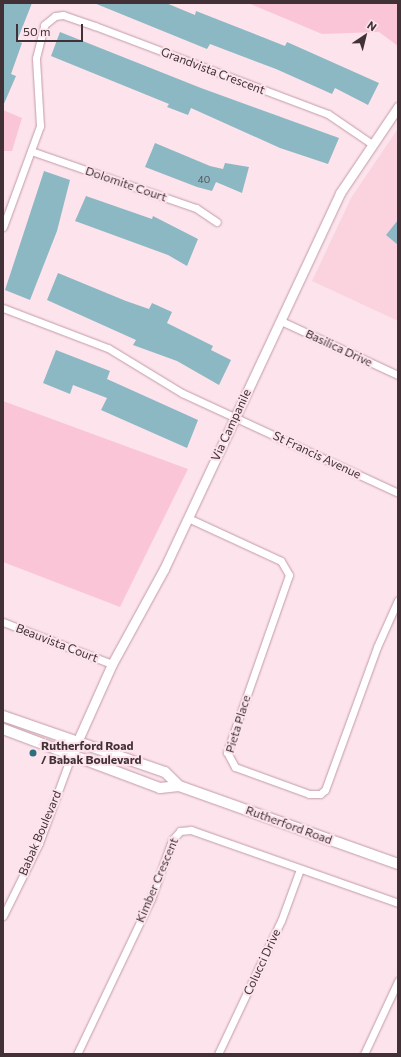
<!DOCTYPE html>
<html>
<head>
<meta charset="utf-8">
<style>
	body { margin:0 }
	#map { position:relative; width:401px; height:1057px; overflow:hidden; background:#fde4ec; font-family:Commissioner,sans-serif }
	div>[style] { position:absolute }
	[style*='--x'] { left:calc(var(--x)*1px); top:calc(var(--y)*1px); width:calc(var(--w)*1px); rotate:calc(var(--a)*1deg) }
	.built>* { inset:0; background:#fad3df }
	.green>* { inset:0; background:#fac6d7 }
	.building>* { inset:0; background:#8cb8c3 }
	.roads { filter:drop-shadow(0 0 1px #c29ba8) drop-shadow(0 0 1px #c29ba8) }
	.minor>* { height:7px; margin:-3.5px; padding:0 3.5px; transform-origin:3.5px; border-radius:3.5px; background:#fff }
	.tertiary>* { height:9px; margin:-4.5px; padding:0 4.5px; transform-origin:4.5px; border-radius:4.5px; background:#fff }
	.secondary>* { height:10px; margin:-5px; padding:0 5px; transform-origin:5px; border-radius:5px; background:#fff }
	.dots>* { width:11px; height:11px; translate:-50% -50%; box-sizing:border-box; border:2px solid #fde4ec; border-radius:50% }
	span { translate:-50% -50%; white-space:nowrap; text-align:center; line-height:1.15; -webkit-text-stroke:4px #fde4ec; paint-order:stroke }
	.number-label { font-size:10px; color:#545359 }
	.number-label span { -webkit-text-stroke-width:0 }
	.street-label { font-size:12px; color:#413136 }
	.poi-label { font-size:12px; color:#413136; font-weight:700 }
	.left { translate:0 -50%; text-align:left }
	.frame { position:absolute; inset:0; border:4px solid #413136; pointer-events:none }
	.north { position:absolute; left:345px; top:16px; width:40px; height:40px; -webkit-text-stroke:3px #fde4ec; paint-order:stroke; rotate:35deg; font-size:11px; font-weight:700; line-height:16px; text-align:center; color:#413136 }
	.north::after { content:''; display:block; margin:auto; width:14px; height:18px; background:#413136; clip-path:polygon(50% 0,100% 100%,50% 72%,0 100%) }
	.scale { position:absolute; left:16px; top:24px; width:67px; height:18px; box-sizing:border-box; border:2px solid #413136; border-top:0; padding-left:5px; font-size:12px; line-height:14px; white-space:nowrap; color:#413136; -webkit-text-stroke:3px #fde4ec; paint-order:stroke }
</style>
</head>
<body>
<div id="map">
	<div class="built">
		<i style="clip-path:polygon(397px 130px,398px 131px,398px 321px,312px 281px,351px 198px)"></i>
	</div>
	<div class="green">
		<i style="clip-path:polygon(248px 3px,398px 3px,398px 46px,379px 32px,322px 34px)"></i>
		<i style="clip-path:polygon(3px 110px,22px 118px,12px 151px,3px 151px)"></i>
		<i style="clip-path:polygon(3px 401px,188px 469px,120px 607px,3px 562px)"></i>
	</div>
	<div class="building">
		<i style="clip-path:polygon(3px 3px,32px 3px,17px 41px,22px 43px,11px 74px,16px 76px,3px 106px)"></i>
		<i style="clip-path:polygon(94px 3px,166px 3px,195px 15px,196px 11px,285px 46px,287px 42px,379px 83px,368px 105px,335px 88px,332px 94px,276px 69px,210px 44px,207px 49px)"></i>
		<i style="clip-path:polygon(60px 32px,201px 88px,339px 138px,328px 164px,280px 148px,191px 108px,188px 115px,167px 107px,169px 104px,51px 56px)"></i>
		<i style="clip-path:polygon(155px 143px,210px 166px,223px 169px,225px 163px,249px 167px,242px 193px,216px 182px,212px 191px,197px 187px,145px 167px)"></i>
		<i style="clip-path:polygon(44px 171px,70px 180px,57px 231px,30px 300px,5px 290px)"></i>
		<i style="clip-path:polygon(86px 196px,152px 219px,153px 216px,198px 239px,187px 266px,168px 255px,75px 221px)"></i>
		<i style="clip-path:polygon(398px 220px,398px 245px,386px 235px)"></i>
		<i style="clip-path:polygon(58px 273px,126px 301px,149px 309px,152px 303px,172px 312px,167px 323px,213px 346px,211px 350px,231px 360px,219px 385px,177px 361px,133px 345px,136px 340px,47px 300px)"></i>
		<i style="clip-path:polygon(56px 350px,110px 371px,107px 379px,198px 420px,187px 448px,101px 410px,107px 398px,73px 385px,70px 394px,43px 383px)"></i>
	</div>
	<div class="roads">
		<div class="minor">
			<i style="--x:31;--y:151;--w:175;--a:19.1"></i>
			<i style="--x:196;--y:208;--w:25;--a:34"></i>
			<i style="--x:3;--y:227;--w:108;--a:-69.9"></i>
			<i style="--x:40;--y:126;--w:68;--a:-93.4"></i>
			<i style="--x:36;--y:58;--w:34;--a:-76"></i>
			<i style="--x:44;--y:25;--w:14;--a:-39"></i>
			<i style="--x:55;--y:16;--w:8;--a:-7"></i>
			<i style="--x:63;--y:15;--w:34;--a:19"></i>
			<i style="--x:95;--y:26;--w:249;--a:20.7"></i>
			<i style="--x:328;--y:114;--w:53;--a:34.3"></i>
			<i style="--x:3;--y:308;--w:112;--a:20.9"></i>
			<i style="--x:108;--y:348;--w:87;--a:31.3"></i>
			<i style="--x:182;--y:393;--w:238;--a:24.8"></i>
			<i style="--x:281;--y:321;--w:129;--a:24.8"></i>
			<i style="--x:188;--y:518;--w:102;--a:24.8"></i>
			<i style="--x:281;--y:561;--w:16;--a:60"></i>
			<i style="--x:289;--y:575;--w:188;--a:109.3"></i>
			<i style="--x:227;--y:752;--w:17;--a:62"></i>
			<i style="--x:235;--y:767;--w:79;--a:20"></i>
			<i style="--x:309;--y:794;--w:11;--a:0"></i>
			<i style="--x:320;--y:794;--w:6;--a:-39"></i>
			<i style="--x:325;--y:790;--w:152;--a:-70"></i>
			<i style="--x:377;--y:647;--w:51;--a:-65.9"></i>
			<i style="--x:3;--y:622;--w:117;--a:21.1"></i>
			<i style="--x:3;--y:916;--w:81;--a:-63.7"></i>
			<i style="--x:39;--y:843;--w:98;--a:-69.7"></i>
			<i style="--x:77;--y:1054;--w:172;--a:-64.5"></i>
			<i style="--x:151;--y:899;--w:63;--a:-70.4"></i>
			<i style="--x:172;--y:840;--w:12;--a:-48"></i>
			<i style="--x:180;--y:831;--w:11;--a:-5"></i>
			<i style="--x:191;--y:830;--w:219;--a:19.4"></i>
			<i style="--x:218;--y:1054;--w:147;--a:-64.7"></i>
			<i style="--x:281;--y:921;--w:55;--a:-69.9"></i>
			<i style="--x:364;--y:1054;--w:81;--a:-65"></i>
		</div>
		<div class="tertiary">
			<i style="--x:74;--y:749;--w:93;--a:-65.9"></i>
			<i style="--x:112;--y:664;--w:108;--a:-61.3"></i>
			<i style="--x:164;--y:569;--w:415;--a:-64.9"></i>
			<i style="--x:340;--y:193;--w:104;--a:-56"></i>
		</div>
		<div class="secondary">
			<i style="--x:3;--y:716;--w:171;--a:19.1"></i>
			<i style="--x:165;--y:772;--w:20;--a:45"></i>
			<i style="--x:3;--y:729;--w:168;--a:20.6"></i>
			<i style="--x:160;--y:788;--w:19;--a:-6"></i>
			<i style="--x:179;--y:786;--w:232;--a:19.6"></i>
		</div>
	</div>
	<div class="dots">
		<i style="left:33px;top:753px;background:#2c7080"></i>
	</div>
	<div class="number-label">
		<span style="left:204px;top:180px">40</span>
	</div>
	<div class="street-label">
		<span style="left:213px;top:71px;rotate:21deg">Grandvista Crescent</span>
		<span style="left:126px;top:184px;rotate:19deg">Dolomite Court</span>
		<span style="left:339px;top:348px;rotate:25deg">Basilica Drive</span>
		<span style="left:231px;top:425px;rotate:-65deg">Via Campanile</span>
		<span style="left:317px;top:455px;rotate:25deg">St Francis Avenue</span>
		<span style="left:57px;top:643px;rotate:21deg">Beauvista Court</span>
		<span style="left:238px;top:724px;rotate:-73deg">Pieta Place</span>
		<span style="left:289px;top:825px;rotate:20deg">Rutherford Road</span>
		<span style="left:40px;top:833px;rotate:-67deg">Babak Boulevard</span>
		<span style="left:157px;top:880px;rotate:-67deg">Kimber Crescent</span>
		<span style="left:262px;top:962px;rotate:-65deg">Colucci Drive</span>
	</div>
	<div class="poi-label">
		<span class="left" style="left:41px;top:753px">Rutherford Road<br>/ Babak Boulevard</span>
	</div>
	<div class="frame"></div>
	<div class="north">N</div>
	<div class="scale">50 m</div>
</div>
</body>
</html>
